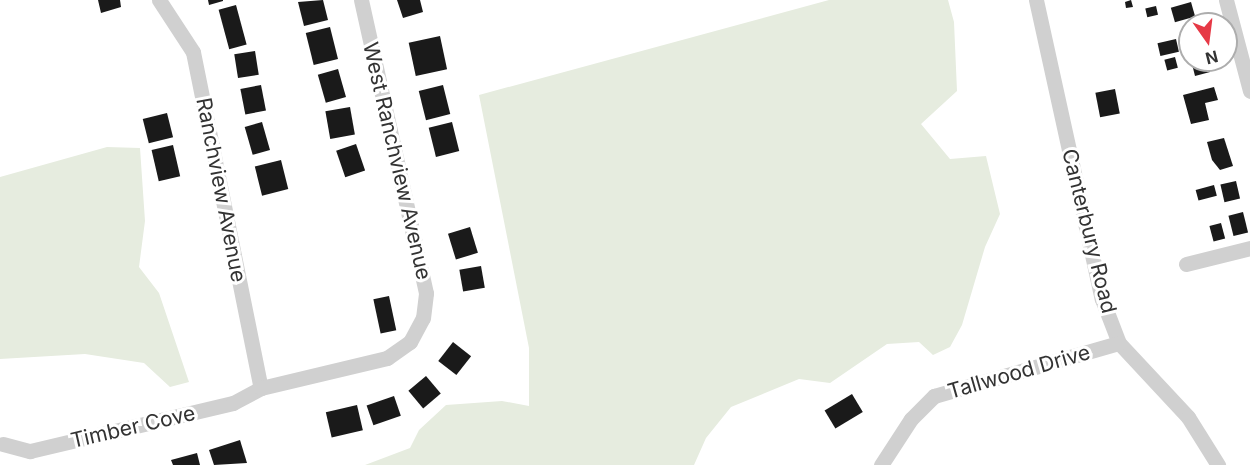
<!DOCTYPE html>
<html>
<head>
<meta charset="utf-8">
<style>
	body { margin:0 }
	#map { position:relative; width:1250px; height:465px; overflow:hidden; background:#fff; font-family:Inter,sans-serif }
	div>[style] { position:absolute }
	[style*='--x'] { left:calc(var(--x)*1px); top:calc(var(--y)*1px); width:calc(var(--w)*1px); rotate:calc(var(--a)*1deg) }
	.green>* { inset:0; background:#e6ecdf }
	.building>* { inset:0; background:#1a1a1a; transform-origin:0 0 }
	.minor>* { height:15px; margin:-7.5px; padding:0 7.5px; transform-origin:7.5px; border-radius:7.5px; background:#d0d0d0 }
	span { translate:-50% -50%; white-space:nowrap; text-align:center; line-height:1.15; -webkit-text-stroke:6px #fff; paint-order:stroke }
	.street-label { font-size:21px; color:#333 }
	.north { position:absolute; left:1178px; top:12px; width:60px; height:60px; box-sizing:border-box; background:#fff; border:2px solid #adadad; border-radius:50%; rotate:166deg; font-size:16px; font-weight:700; line-height:24px; text-align:center; color:#333 }
	.north::after { content:''; display:block; margin:auto; width:21px; height:27px; background:#e63946; clip-path:polygon(50% 0,100% 100%,50% 72%,0 100%) }
</style>
</head>
<body>
<div id="map">
	<div class="green">
		<i style="clip-path:polygon(829px 0,948px 0,954px 22px,957px 91px,921px 124px,950px 159px,986px 156px,1000px 214px,985px 247px,962px 325px,950px 347px,933px 355px,919px 342px,887px 344px,830px 383px,799px 379px,731px 407px,706px 438px,694px 465px,365px 465px,410px 448px,419px 430px,446px 405px,502px 401px,529px 406px,529px 348px,479px 95px)"></i>
		<i style="clip-path:polygon(107px 147px,140px 148px,145px 221px,139px 267px,159px 293px,189px 382px,170px 387px,144px 363px,85px 354px,0 359px,0 177px)"></i>
	</div>
	<div class="building">
		<i style="clip-path:polygon(98px 0,120px 0,121px 7px,101px 13px)"></i>
		<i style="clip-path:polygon(208px 0,223px 0,223px 1px,209px 5px)"></i>
		<i style="clip-path:polygon(323px 0,328px 20px,304px 26px,298px 2px)"></i>
		<i style="clip-path:polygon(397px 0,420px 0,423px 12px,403px 18px)"></i>
		<i style="clip-path:polygon(1131px 0,1133px 7px,1126px 8px,1125px 2px)"></i>
		<i style="left:1191px;top:2px;width:15px;height:21px;rotate:74deg"></i>
		<i style="left:236px;top:5px;width:41px;height:18px;rotate:75deg"></i>
		<i style="left:1156px;top:6px;width:9px;height:11px;rotate:77deg"></i>
		<i style="left:330px;top:27px;width:33px;height:25px;rotate:76deg"></i>
		<i style="clip-path:polygon(1190px 27px,1190px 49px,1187px 49px,1182px 29px)"></i>
		<i style="left:440px;top:36px;width:34px;height:32px;rotate:78deg"></i>
		<i style="left:1176px;top:39px;width:13px;height:19px;rotate:77deg"></i>
		<i style="left:255px;top:51px;width:24px;height:21px;rotate:81deg"></i>
		<i style="left:1175px;top:57px;width:11px;height:11px;rotate:75deg"></i>
		<i style="clip-path:polygon(1191px 60px,1207px 60px,1210px 72px,1195px 76px)"></i>
		<i style="left:338px;top:69px;width:29px;height:21px;rotate:74deg"></i>
		<i style="left:261px;top:85px;width:26px;height:21px;rotate:79deg"></i>
		<i style="left:443px;top:85px;width:30px;height:25px;rotate:76deg"></i>
		<i style="clip-path:polygon(1214px 87px,1218px 100px,1205px 103px,1209px 120px,1191px 124px,1183px 95px)"></i>
		<i style="left:1115px;top:89px;width:25px;height:20px;rotate:79deg"></i>
		<i style="left:350px;top:107px;width:28px;height:25px;rotate:80deg"></i>
		<i style="left:167px;top:113px;width:25px;height:25px;rotate:76deg"></i>
		<i style="left:262px;top:122px;width:29px;height:18px;rotate:74deg"></i>
		<i style="left:452px;top:122px;width:30px;height:24px;rotate:76deg"></i>
		<i style="clip-path:polygon(1224px 138px,1233px 166px,1220px 170px,1212px 160px,1207px 142px)"></i>
		<i style="left:356px;top:144px;width:28px;height:21px;rotate:71deg"></i>
		<i style="left:173px;top:145px;width:32px;height:22px;rotate:77deg"></i>
		<i style="left:281px;top:160px;width:30px;height:27px;rotate:76deg"></i>
		<i style="left:1236px;top:181px;width:18px;height:16px;rotate:77deg"></i>
		<i style="left:1214px;top:185px;width:11px;height:19px;rotate:75deg"></i>
		<i style="left:1243px;top:212px;width:21px;height:15px;rotate:76deg"></i>
		<i style="left:1221px;top:223px;width:16px;height:12px;rotate:75deg"></i>
		<i style="left:470px;top:227px;width:27px;height:23px;rotate:73deg"></i>
		<i style="left:481px;top:266px;width:22px;height:22px;rotate:80deg"></i>
		<i style="left:389px;top:296px;width:35px;height:16px;rotate:78deg"></i>
		<i style="left:453px;top:342px;width:23px;height:24px;rotate:38deg"></i>
		<i style="left:426px;top:376px;width:23px;height:23px;rotate:50deg"></i>
		<i style="left:852px;top:394px;width:21px;height:32px;rotate:59deg"></i>
		<i style="left:394px;top:396px;width:21px;height:29px;rotate:71deg"></i>
		<i style="left:357px;top:405px;width:26px;height:32px;rotate:77deg"></i>
		<i style="clip-path:polygon(240px 440px,247px 463px,214px 465px,209px 450px)"></i>
		<i style="clip-path:polygon(197px 453px,200px 465px,173px 465px,171px 460px)"></i>
	</div>
	<div class="minor">
		<i style="--x:159;--y:0;--w:62;--a:56.8"></i>
		<i style="--x:193;--y:52;--w:343;--a:78.6"></i>
		<i style="--x:1036;--y:0;--w:306;--a:77.6"></i>
		<i style="--x:1102;--y:299;--w:47;--a:68.9"></i>
		<i style="--x:1119;--y:343;--w:101;--a:47"></i>
		<i style="--x:1188;--y:417;--w:57;--a:58"></i>
		<i style="--x:1226;--y:0;--w:94;--a:75.2"></i>
		<i style="--x:1186;--y:264;--w:66;--a:-14"></i>
		<i style="--x:3;--y:444;--w:28;--a:15"></i>
		<i style="--x:30;--y:451;--w:209;--a:-13.3"></i>
		<i style="--x:233;--y:403;--w:32;--a:-28"></i>
		<i style="--x:261;--y:388;--w:130;--a:-13.4"></i>
		<i style="--x:387;--y:358;--w:28;--a:-35"></i>
		<i style="--x:410;--y:342;--w:27;--a:-62"></i>
		<i style="--x:423;--y:318;--w:25;--a:-83"></i>
		<i style="--x:426;--y:293;--w:300;--a:-102.5"></i>
		<i style="--x:881;--y:465;--w:55;--a:-56.9"></i>
		<i style="--x:911;--y:419;--w:33;--a:-45"></i>
		<i style="--x:934;--y:396;--w:192;--a:-16"></i>
	</div>
	<div class="street-label">
		<span style="left:397px;top:161px;rotate:77deg">West Ranchview Avenue</span>
		<span style="left:221px;top:190px;rotate:79deg">Ranchview Avenue</span>
		<span style="left:1089px;top:231px;rotate:76deg">Canterbury Road</span>
		<span style="left:1019px;top:372px;rotate:-16deg">Tallwood Drive</span>
		<span style="left:133px;top:427px;rotate:-13deg">Timber Cove</span>
	</div>
	<div class="north">N</div>
</div>
</body>
</html>
